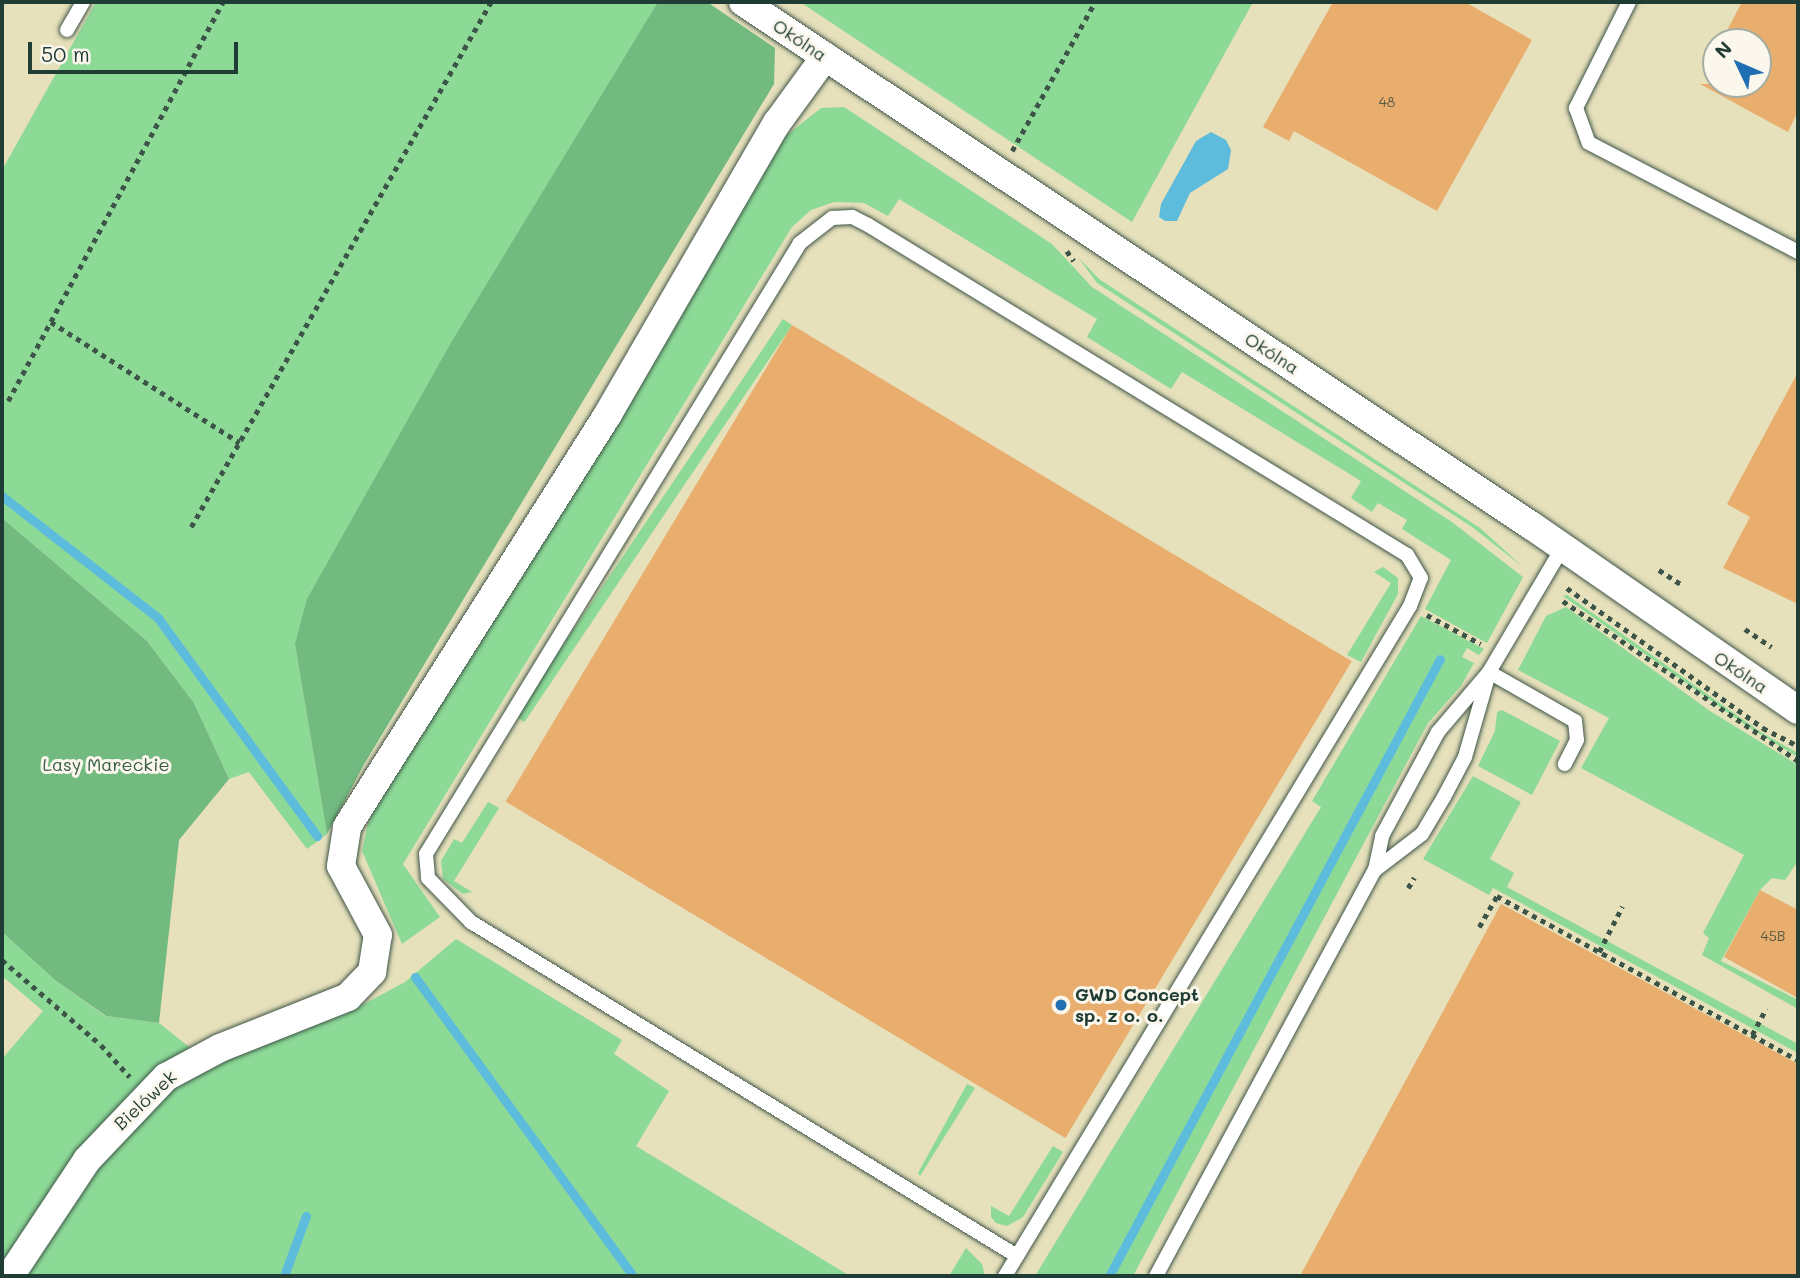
<!DOCTYPE html>
<html>
<head>
<meta charset="utf-8">
<style>
	body { margin:0 }
	#map { position:relative; width:1800px; height:1278px; overflow:hidden; background:#e6e0bb; font-family:Mali,sans-serif }
	div>[style] { position:absolute }
	[style*='--x'] { left:calc(var(--x)*1px); top:calc(var(--y)*1px); width:calc(var(--w)*1px); rotate:calc(var(--a)*1deg) }
	.green>* { inset:0; background:#8dda97; transform-origin:0 0 }
	.forest>* { inset:0; background:#72ba80 }
	.water>* { inset:0; background:#5dbcdc }
	.stream>* { height:9px; margin:-4.5px; padding:0 4.5px; transform-origin:4.5px; border-radius:4.5px; background:#5dbcdc }
	.building>* { inset:0; background:#e9ad6e; transform-origin:0 0 }
	.path>* { height:4.5px; margin-top:-2.25px; transform-origin:0; background:repeating-linear-gradient(90deg,#3d5548 0 5px,transparent 0 10px) }
	.roads { filter:drop-shadow(0 0 2px #3d5548) drop-shadow(0 0 2px #3d5548) }
	.lane>* { height:14px; margin:-7px; padding:0 7px; transform-origin:7px; border-radius:7px; background:#fff }
	.street>* { height:28px; margin:-14px; padding:0 14px; transform-origin:14px; border-radius:14px; background:#fff }
	.dots>* { width:19px; height:19px; translate:-50% -50%; box-sizing:border-box; border:4px solid #fbf7ec; border-radius:50% }
	span { translate:-50% -50%; white-space:nowrap; text-align:center; line-height:1.15; -webkit-text-stroke:6px #fbf7ec; paint-order:stroke }
	.number-label { font-size:14px; color:#525942 }
	.number-label span { -webkit-text-stroke-width:0 }
	.street-label { font-size:18px; color:#1f3d34 }
	.park-label { font-size:18px; color:#355c48 }
	.poi-label { font-size:18px; color:#1f3d34; font-weight:700 }
	.left { translate:0 -50%; text-align:left }
	.frame { position:absolute; inset:0; border:4px solid #1f3d34; pointer-events:none }
	.north { position:absolute; left:1702px; top:28px; width:70px; height:70px; box-sizing:border-box; background:#fbf7ec; border:2px solid #a3ada2; border-radius:50%; rotate:314deg; font-size:19px; font-weight:700; line-height:28px; text-align:center; color:#1f3d34 }
	.north::after { content:''; display:block; margin:auto; width:24px; height:32px; background:#1f6fb2; clip-path:polygon(50% 0,100% 100%,50% 72%,0 100%) }
	.scale { position:absolute; left:28px; top:42px; width:210px; height:32px; box-sizing:border-box; border:4px solid #1f3d34; border-top:0; padding-left:9px; font-size:21px; line-height:24px; white-space:nowrap; color:#1f3d34; -webkit-text-stroke:5px #fbf7ec; paint-order:stroke }
</style>
</head>
<body>
<div id="map">
	<div class="green">
		<i style="clip-path:polygon(96px 2px,658px 2px,295px 644px,327px 834px,307px 849px,249px 772px,229px 779px,194px 703px,147px 641px,2px 518px,2px 170px)"></i>
		<i style="clip-path:polygon(800px 2px,1253px 2px,1132px 222px)"></i>
		<i style="clip-path:polygon(844px 107px,1052px 244px,1092px 287px,1452px 522px,1523px 577px,1487px 643px,1425px 609px,1451px 560px,1402px 529px,1407px 520px,1378px 503px,1372px 512px,1351px 498px,1361px 481px,1182px 372px,1171px 389px,1087px 337px,1097px 319px,899px 199px,888px 216px,864px 203px,834px 202px,811px 210px,792px 227px,403px 864px,440px 917px,402px 944px,362px 851px,368px 823px,385px 788px,783px 138px,821px 108px)"></i>
		<i style="clip-path:polygon(1078px 257px,1099px 279px,1480px 528px,1523px 567px,1472px 527px,1097px 283px)"></i>
		<i style="left:783px;top:319px;width:11px;height:479px;rotate:34deg"></i>
		<i style="clip-path:polygon(1383px 567px,1398px 578px,1398px 594px,1361px 662px,1347px 655px,1391px 583px,1374px 572px)"></i>
		<i style="clip-path:polygon(1567px 595px,1762px 733px,1798px 753px,1798px 757px,1748px 727px,1563px 596px)"></i>
		<i style="clip-path:polygon(1566px 607px,1710px 711px,1798px 765px,1798px 861px,1785px 880px,1772px 878px,1760px 890px,1721px 961px,1798px 1000px,1798px 1009px,1702px 955px,1709px 938px,1703px 933px,1744px 855px,1581px 768px,1609px 718px,1518px 670px,1546px 616px)"></i>
		<i style="clip-path:polygon(1421px 616px,1484px 649px,1479px 655px,1467px 648px,1462px 657px,1474px 663px,1461px 686px,1428px 723px,1133px 1276px,1035px 1276px,1321px 807px,1312px 801px)"></i>
		<i style="clip-path:polygon(1502px 710px,1560px 741px,1532px 795px,1478px 766px,1495px 731px,1497px 712px)"></i>
		<i style="clip-path:polygon(1473px 776px,1521px 802px,1490px 859px,1514px 873px,1507px 887px,1798px 1044px,1798px 1053px,1493px 888px,1489px 895px,1423px 859px)"></i>
		<i style="clip-path:polygon(488px 802px,499px 808px,454px 881px,472px 892px,463px 894px,443px 879px,441px 861px,454px 839px,462px 843px)"></i>
		<i style="clip-path:polygon(2px 932px,55px 980px,105px 1016px,159px 1023px,193px 1050px,2px 1270px,2px 1059px,43px 1011px,2px 976px)"></i>
		<i style="clip-path:polygon(456px 939px,622px 1040px,614px 1054px,669px 1091px,636px 1146px,850px 1276px,19px 1276px,99px 1162px,163px 1096px,199px 1070px,345px 1014px,405px 982px)"></i>
		<i style="clip-path:polygon(967px 1084px,975px 1088px,920px 1176px,918px 1173px)"></i>
		<i style="clip-path:polygon(1053px 1146px,1063px 1152px,1023px 1217px,1007px 1226px,996px 1223px,991px 1217px,991px 1206px,1009px 1216px)"></i>
		<i style="clip-path:polygon(966px 1248px,982px 1264px,985px 1276px,949px 1276px)"></i>
	</div>
	<div class="forest">
		<i style="clip-path:polygon(658px 2px,707px 2px,775px 48px,774px 84px,363px 766px,327px 834px,295px 644px,307px 599px,452px 341px)"></i>
		<i style="clip-path:polygon(2px 518px,147px 641px,194px 703px,229px 779px,179px 840px,159px 1023px,106px 1016px,55px 980px,2px 932px)"></i>
	</div>
	<div class="water">
		<i style="clip-path:polygon(1211px 132px,1226px 140px,1231px 150px,1228px 169px,1190px 193px,1177px 221px,1165px 221px,1159px 217px,1161px 204px,1196px 141px)"></i>
	</div>
	<div class="stream">
		<i style="--x:2;--y:496;--w:198;--a:38"></i>
		<i style="--x:158;--y:618;--w:270;--a:53.9"></i>
		<i style="--x:415;--y:977;--w:370;--a:53.9"></i>
		<i style="--x:284;--y:1276;--w:64;--a:-69.9"></i>
		<i style="--x:1109;--y:1276;--w:700;--a:-61.79"></i>
	</div>
	<div class="building">
		<i style="clip-path:polygon(1333px 2px,1465px 2px,1532px 40px,1437px 211px,1294px 131px,1289px 141px,1263px 127px)"></i>
		<i style="clip-path:polygon(1742px 2px,1798px 2px,1798px 111px,1788px 132px,1700px 84px,1758px 84px,1758px 42px,1721px 42px)"></i>
		<i style="left:792px;top:325px;width:653px;height:556px;rotate:31deg"></i>
		<i style="clip-path:polygon(1798px 372px,1798px 604px,1723px 568px,1750px 517px,1727px 504px)"></i>
		<i style="clip-path:polygon(1760px 890px,1798px 910px,1798px 998px,1724px 957px)"></i>
		<i style="clip-path:polygon(1501px 904px,1798px 1064px,1798px 1276px,1300px 1276px)"></i>
	</div>
	<div class="path">
		<i style="--x:1012;--y:151;--w:171;--a:-60.9"></i>
		<i style="--x:1067;--y:251;--w:12;--a:55"></i>
		<i style="--x:51;--y:322;--w:224;--a:32.6"></i>
		<i style="--x:8;--y:401;--w:453;--a:-61.7"></i>
		<i style="--x:191;--y:527;--w:605;--a:-60.26"></i>
		<i style="--x:1659;--y:570;--w:27;--a:33"></i>
		<i style="--x:1567;--y:588;--w:241;--a:35.5"></i>
		<i style="--x:1763;--y:728;--w:39;--a:27"></i>
		<i style="--x:1563;--y:601;--w:284;--a:34.2"></i>
		<i style="--x:1427;--y:615;--w:61;--a:28.2"></i>
		<i style="--x:1745;--y:629;--w:32;--a:34"></i>
		<i style="--x:1408;--y:888;--w:12;--a:-59"></i>
		<i style="--x:1479;--y:927;--w:36;--a:-60"></i>
		<i style="--x:1497;--y:896;--w:343;--a:28.6"></i>
		<i style="--x:1599;--y:952;--w:51;--a:-62.9"></i>
		<i style="--x:2;--y:960;--w:130;--a:40.6"></i>
		<i style="--x:101;--y:1045;--w:43;--a:47.8"></i>
		<i style="--x:1752;--y:1035;--w:30;--a:-62"></i>
	</div>
	<div class="roads">
		<div class="lane">
			<i style="--x:1629;--y:2;--w:119;--a:116.6"></i>
			<i style="--x:1576;--y:108;--w:37;--a:70"></i>
			<i style="--x:1589;--y:143;--w:236;--a:27.5"></i>
			<i style="--x:67;--y:30;--w:32;--a:-60"></i>
			<i style="--x:1489;--y:672;--w:99;--a:29.7"></i>
			<i style="--x:1575;--y:721;--w:19;--a:84"></i>
			<i style="--x:1577;--y:740;--w:27;--a:117"></i>
			<i style="--x:1375;--y:870;--w:59;--a:-37.5"></i>
			<i style="--x:1422;--y:834;--w:43;--a:-59.3"></i>
			<i style="--x:1444;--y:797;--w:45;--a:-62.3"></i>
			<i style="--x:1465;--y:757;--w:83;--a:-74"></i>
			<i style="--x:1005;--y:1276;--w:783;--a:-58.85"></i>
			<i style="--x:1410;--y:606;--w:30;--a:-69"></i>
			<i style="--x:1421;--y:578;--w:27;--a:-121"></i>
			<i style="--x:1407;--y:555;--w:632;--a:-148.52"></i>
			<i style="--x:868;--y:225;--w:18;--a:-153"></i>
			<i style="--x:852;--y:217;--w:20;--a:177"></i>
			<i style="--x:832;--y:218;--w:41;--a:142"></i>
			<i style="--x:800;--y:243;--w:716;--a:121.47"></i>
			<i style="--x:426;--y:854;--w:24;--a:85"></i>
			<i style="--x:428;--y:878;--w:62;--a:45.7"></i>
			<i style="--x:471;--y:922;--w:640;--a:31.46"></i>
			<i style="--x:1156;--y:1276;--w:461;--a:-61.7"></i>
			<i style="--x:1375;--y:870;--w:35;--a:-78"></i>
			<i style="--x:1382;--y:836;--w:118;--a:-61.7"></i>
			<i style="--x:1438;--y:732;--w:79;--a:-49.6"></i>
			<i style="--x:1489;--y:672;--w:145;--a:-59.4"></i>
		</div>
		<div class="street">
			<i style="--x:743;--y:2;--w:947;--a:33.59"></i>
			<i style="--x:1532;--y:526;--w:323;--a:34.7"></i>
			<i style="--x:10;--y:1276;--w:139;--a:-56.4"></i>
			<i style="--x:87;--y:1160;--w:115;--a:-46.4"></i>
			<i style="--x:166;--y:1077;--w:61;--a:-28.2"></i>
			<i style="--x:220;--y:1048;--w:138;--a:-21.7"></i>
			<i style="--x:348;--y:997;--w:35;--a:-46"></i>
			<i style="--x:372;--y:972;--w:37;--a:-81"></i>
			<i style="--x:378;--y:935;--w:78;--a:-118.2"></i>
			<i style="--x:341;--y:866;--w:39;--a:-81"></i>
			<i style="--x:347;--y:827;--w:489;--a:-57.7"></i>
			<i style="--x:608;--y:414;--w:337;--a:-59.9"></i>
			<i style="--x:777;--y:123;--w:82;--a:-54"></i>
		</div>
	</div>
	<div class="dots">
		<i style="left:1061px;top:1005px;background:#1f6fb2"></i>
	</div>
	<div class="number-label">
		<span style="left:1387px;top:102px">48</span>
		<span style="left:1773px;top:936px">45B</span>
	</div>
	<div class="street-label">
		<span style="left:800px;top:40px;rotate:34deg">Okólna</span>
		<span style="left:1272px;top:353px;rotate:33deg">Okólna</span>
		<span style="left:1741px;top:672px;rotate:34deg">Okólna</span>
		<span style="left:145px;top:1100px;rotate:-43deg">Bielówek</span>
	</div>
	<div class="park-label">
		<span style="left:106px;top:764px">Lasy Mareckie</span>
	</div>
	<div class="poi-label">
		<span class="left" style="left:1075px;top:1005px">GWD Concept<br>sp. z o. o.</span>
	</div>
	<div class="frame"></div>
	<div class="north">N</div>
	<div class="scale">50 m</div>
</div>
</body>
</html>
